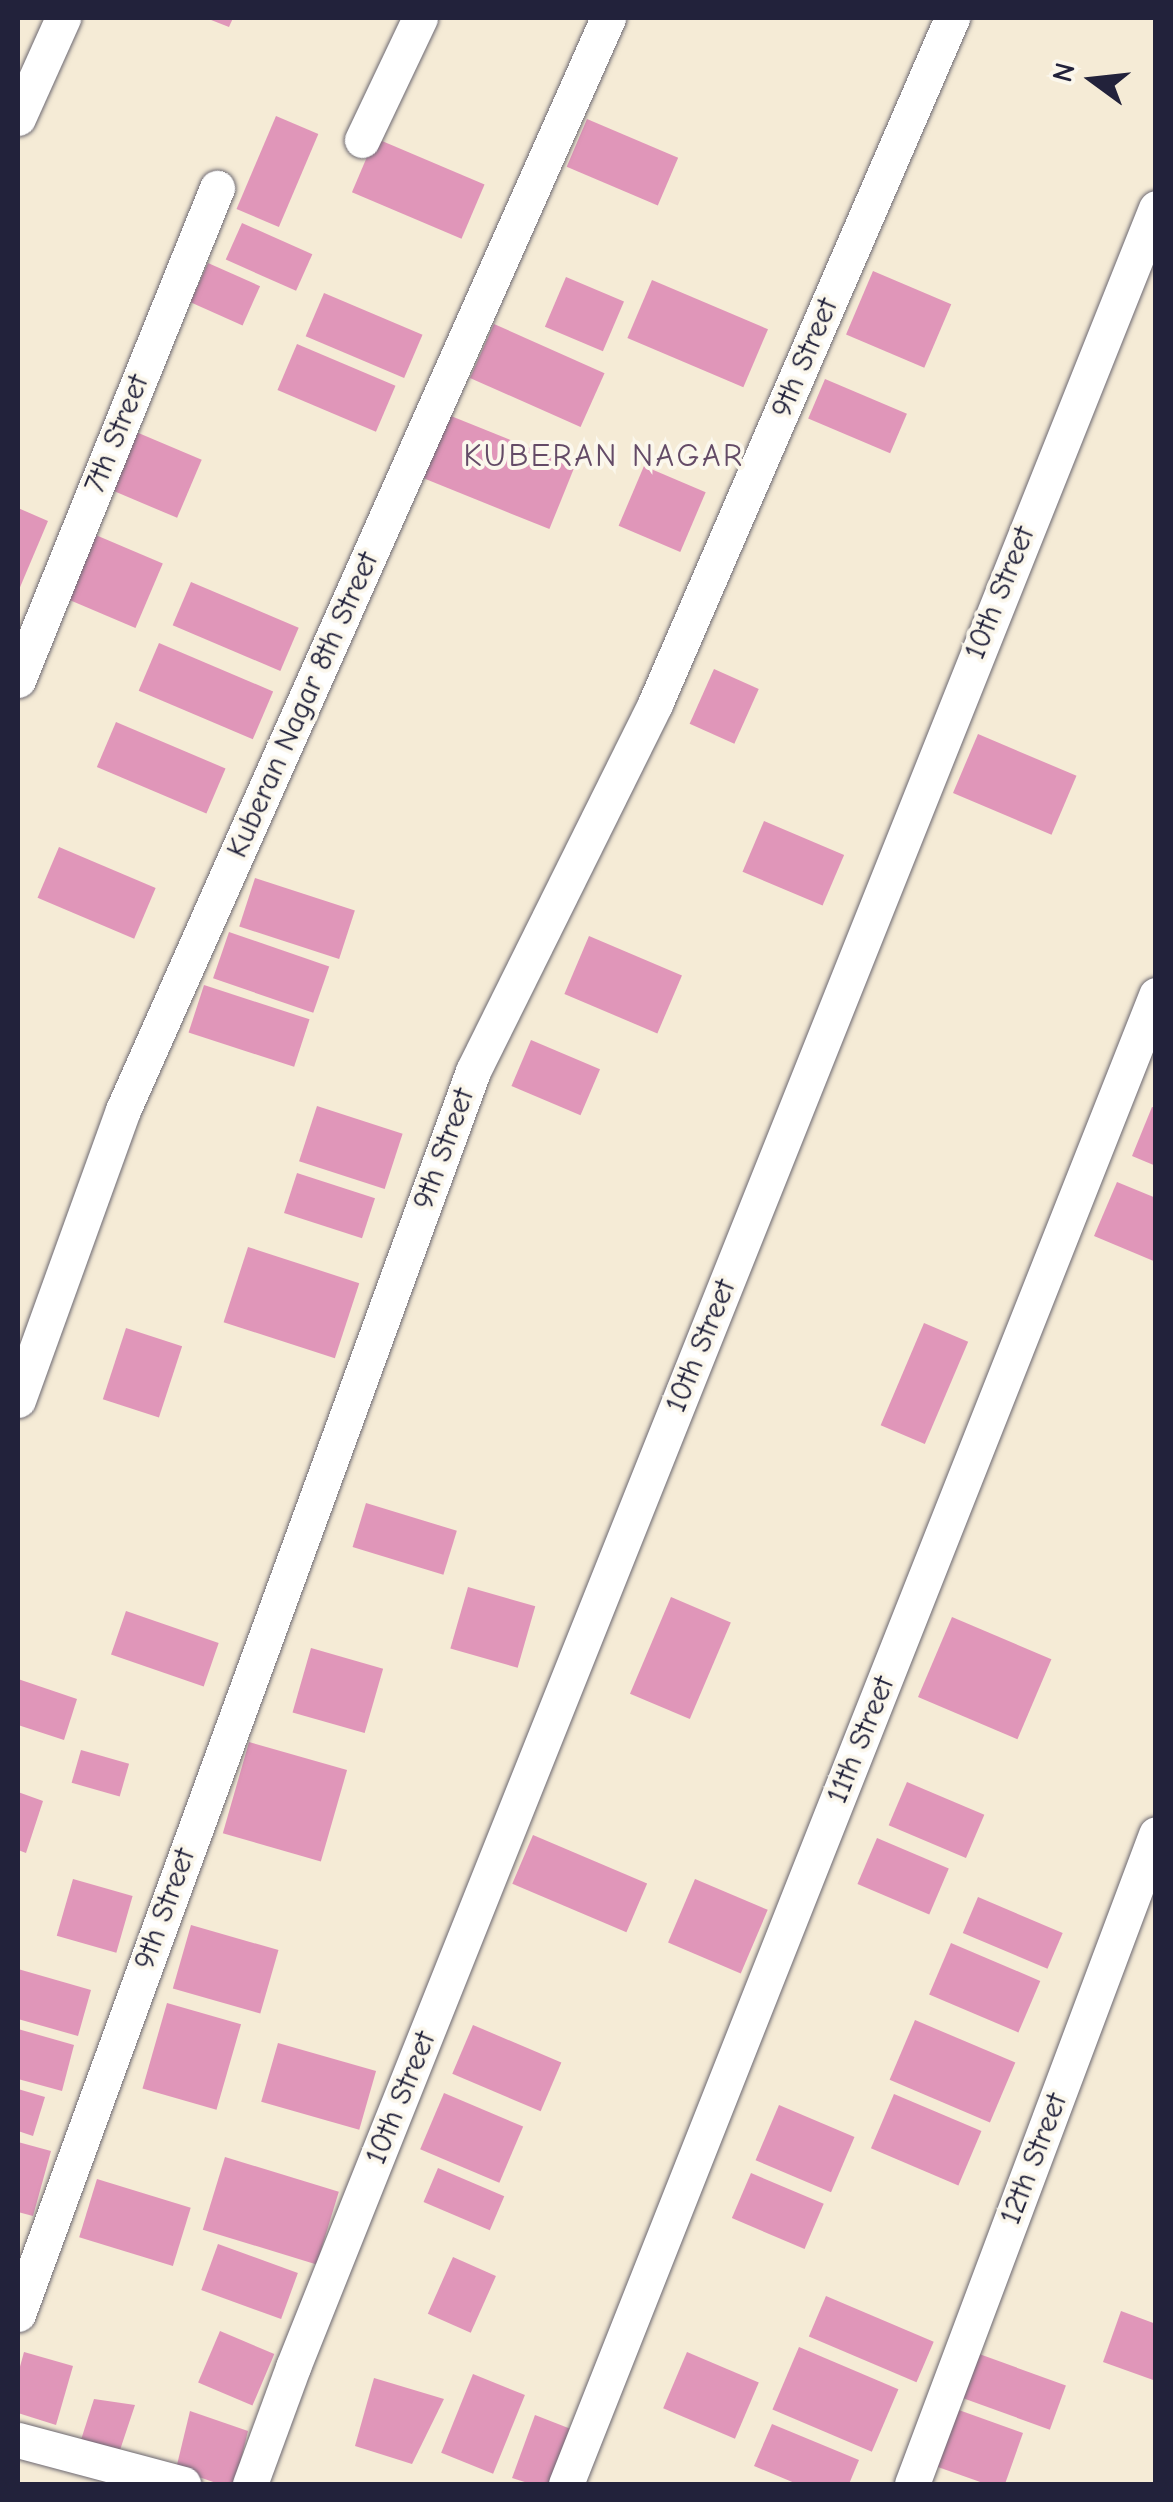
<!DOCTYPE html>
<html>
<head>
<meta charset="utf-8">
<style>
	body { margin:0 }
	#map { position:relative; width:1173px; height:2502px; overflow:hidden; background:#f5ebd6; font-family:"Comic Neue",sans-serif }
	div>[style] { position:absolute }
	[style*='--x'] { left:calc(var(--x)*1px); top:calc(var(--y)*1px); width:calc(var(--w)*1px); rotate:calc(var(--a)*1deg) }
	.building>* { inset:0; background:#e096b9; transform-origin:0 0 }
	.roads { filter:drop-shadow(0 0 2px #6c6871) drop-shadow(0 0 2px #6c6871) }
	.minor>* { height:35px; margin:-17.5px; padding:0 17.5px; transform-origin:17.5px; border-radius:17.5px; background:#fff }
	span { translate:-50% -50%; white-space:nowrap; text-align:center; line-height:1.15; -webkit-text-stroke:8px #fbf7ec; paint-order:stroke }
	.street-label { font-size:30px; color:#22223b }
	.neighbourhood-label { font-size:32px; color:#644b67; letter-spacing:2.5px }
	.frame { position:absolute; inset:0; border:20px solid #22223b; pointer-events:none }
	.north { position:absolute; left:1043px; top:30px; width:100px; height:100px; -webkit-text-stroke:8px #fbf7ec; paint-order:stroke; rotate:285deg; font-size:28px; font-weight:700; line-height:40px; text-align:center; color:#22223b }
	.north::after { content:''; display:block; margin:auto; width:35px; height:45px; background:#22223b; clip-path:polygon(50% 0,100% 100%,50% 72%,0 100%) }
</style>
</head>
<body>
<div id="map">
	<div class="building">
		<i style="clip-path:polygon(206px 18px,233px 18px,229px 27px)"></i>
		<i style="left:276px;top:116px;width:46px;height:101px;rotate:23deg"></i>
		<i style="left:587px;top:119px;width:99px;height:52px;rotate:23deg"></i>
		<i style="left:375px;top:138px;width:119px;height:59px;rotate:23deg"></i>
		<i style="left:242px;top:223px;width:77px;height:40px;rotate:24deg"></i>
		<i style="left:208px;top:263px;width:57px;height:43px;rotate:24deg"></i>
		<i style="left:873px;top:271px;width:85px;height:69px;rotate:23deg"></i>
		<i style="left:566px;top:277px;width:63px;height:54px;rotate:23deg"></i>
		<i style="left:652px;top:280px;width:126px;height:63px;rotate:23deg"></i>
		<i style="left:324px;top:293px;width:107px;height:47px;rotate:23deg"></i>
		<i style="left:494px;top:324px;width:121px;height:59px;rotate:24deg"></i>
		<i style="left:297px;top:344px;width:107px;height:50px;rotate:23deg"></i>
		<i style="left:825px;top:379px;width:89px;height:43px;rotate:23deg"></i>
		<i style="left:446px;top:414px;width:139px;height:68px;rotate:22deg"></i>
		<i style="left:129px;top:429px;width:79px;height:63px;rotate:23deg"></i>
		<i style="left:644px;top:466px;width:67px;height:65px;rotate:23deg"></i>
		<i style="clip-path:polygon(18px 508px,48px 521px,18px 592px)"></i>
		<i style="left:91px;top:533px;width:78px;height:70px;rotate:23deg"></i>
		<i style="left:191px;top:582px;width:117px;height:47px;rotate:23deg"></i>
		<i style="left:159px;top:643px;width:124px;height:52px;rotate:23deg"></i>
		<i style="left:714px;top:669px;width:49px;height:60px;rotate:24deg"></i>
		<i style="left:116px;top:722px;width:119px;height:49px;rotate:23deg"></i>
		<i style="left:978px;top:734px;width:107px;height:64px;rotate:23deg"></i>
		<i style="left:764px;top:821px;width:87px;height:55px;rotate:23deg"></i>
		<i style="left:59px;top:847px;width:105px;height:55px;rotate:23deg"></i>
		<i style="left:255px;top:878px;width:105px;height:51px;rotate:18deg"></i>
		<i style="left:229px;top:932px;width:106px;height:49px;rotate:19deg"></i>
		<i style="left:589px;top:936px;width:101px;height:63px;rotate:23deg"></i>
		<i style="left:204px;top:985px;width:111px;height:50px;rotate:18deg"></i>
		<i style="left:531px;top:1040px;width:75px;height:50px;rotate:23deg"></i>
		<i style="left:317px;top:1106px;width:90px;height:58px;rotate:18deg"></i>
		<i style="clip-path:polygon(1152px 1107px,1156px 1108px,1156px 1166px,1132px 1156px)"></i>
		<i style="left:297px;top:1173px;width:82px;height:42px;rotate:18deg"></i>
		<i style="clip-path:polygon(1117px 1182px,1156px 1198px,1156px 1262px,1094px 1236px)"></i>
		<i style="left:248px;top:1247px;width:117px;height:79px;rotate:18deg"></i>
		<i style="left:924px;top:1323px;width:48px;height:111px;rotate:23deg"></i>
		<i style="left:126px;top:1328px;width:59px;height:75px;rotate:18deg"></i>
		<i style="left:366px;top:1503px;width:95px;height:46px;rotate:17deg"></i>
		<i style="left:468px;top:1587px;width:70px;height:64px;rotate:16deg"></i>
		<i style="left:671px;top:1597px;width:65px;height:105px;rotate:23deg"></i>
		<i style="left:126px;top:1611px;width:98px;height:46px;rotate:19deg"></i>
		<i style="left:952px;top:1617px;width:108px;height:87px;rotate:23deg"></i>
		<i style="left:311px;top:1648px;width:75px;height:67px;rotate:16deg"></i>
		<i style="clip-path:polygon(18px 1679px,77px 1699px,64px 1740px,18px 1725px)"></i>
		<i style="left:249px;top:1742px;width:102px;height:95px;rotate:16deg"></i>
		<i style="left:81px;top:1750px;width:50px;height:34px;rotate:16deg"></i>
		<i style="left:907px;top:1782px;width:84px;height:47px;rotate:23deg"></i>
		<i style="clip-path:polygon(18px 1792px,43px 1801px,26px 1853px,18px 1850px)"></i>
		<i style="left:533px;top:1835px;width:124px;height:53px;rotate:23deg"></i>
		<i style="left:877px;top:1838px;width:78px;height:50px;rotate:23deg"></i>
		<i style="left:73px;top:1879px;width:62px;height:59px;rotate:16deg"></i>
		<i style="left:695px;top:1879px;width:79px;height:69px;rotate:23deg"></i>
		<i style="left:978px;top:1897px;width:92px;height:39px;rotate:23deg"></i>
		<i style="left:191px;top:1925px;width:91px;height:66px;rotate:16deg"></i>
		<i style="left:951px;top:1943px;width:97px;height:56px;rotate:23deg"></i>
		<i style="clip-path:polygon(18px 1969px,91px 1990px,78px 2036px,18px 2019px)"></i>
		<i style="left:167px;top:2003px;width:77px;height:89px;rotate:16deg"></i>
		<i style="left:915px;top:2020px;width:109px;height:65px;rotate:23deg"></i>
		<i style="left:473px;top:2025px;width:96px;height:53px;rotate:23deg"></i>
		<i style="clip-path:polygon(18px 2029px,74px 2045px,62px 2091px,18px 2079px)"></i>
		<i style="left:278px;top:2043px;width:102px;height:61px;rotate:16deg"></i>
		<i style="clip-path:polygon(18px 2089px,45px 2097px,33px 2136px,18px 2131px)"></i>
		<i style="left:444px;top:2093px;width:86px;height:61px;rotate:23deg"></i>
		<i style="left:894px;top:2094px;width:95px;height:59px;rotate:23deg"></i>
		<i style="left:779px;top:2105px;width:82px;height:60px;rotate:23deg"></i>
		<i style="clip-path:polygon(18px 2142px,51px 2151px,33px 2216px,18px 2212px)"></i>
		<i style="left:225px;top:2157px;width:119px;height:76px;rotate:17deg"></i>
		<i style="left:438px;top:2168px;width:72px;height:37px;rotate:23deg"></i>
		<i style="left:751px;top:2173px;width:79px;height:49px;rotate:23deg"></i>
		<i style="left:97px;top:2179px;width:98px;height:61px;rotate:17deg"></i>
		<i style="left:218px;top:2244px;width:85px;height:49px;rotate:20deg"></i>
		<i style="left:453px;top:2257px;width:47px;height:62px;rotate:24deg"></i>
		<i style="left:826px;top:2296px;width:117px;height:44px;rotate:23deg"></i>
		<i style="clip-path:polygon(1121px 2311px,1156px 2324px,1156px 2381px,1103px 2362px)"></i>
		<i style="left:220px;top:2331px;width:59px;height:56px;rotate:23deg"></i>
		<i style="left:799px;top:2347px;width:108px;height:68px;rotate:23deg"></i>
		<i style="left:971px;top:2351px;width:101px;height:47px;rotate:20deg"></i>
		<i style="clip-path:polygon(24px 2352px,73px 2366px,56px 2425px,18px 2413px,18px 2374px)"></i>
		<i style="left:687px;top:2352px;width:78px;height:61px;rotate:23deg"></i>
		<i style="left:473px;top:2374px;width:56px;height:85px;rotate:22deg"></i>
		<i style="clip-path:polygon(374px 2378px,444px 2399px,412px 2464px,355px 2446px)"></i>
		<i style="clip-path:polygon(94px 2399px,135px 2405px,118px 2456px,80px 2443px)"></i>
		<i style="clip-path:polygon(956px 2409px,1023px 2433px,1005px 2484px,986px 2484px,935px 2466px)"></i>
		<i style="clip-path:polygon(190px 2411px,248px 2431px,235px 2484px,219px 2484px,176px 2469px)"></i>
		<i style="clip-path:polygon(535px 2415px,576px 2431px,556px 2484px,531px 2484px,512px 2478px)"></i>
		<i style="clip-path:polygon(772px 2424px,859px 2460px,849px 2484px,797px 2484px,754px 2466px)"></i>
	</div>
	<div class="roads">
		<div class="minor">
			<i style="--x:18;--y:118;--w:110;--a:-65.8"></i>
			<i style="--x:362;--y:140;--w:135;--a:-64.6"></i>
			<i style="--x:18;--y:680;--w:531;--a:-67.98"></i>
			<i style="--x:18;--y:1400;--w:308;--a:-70.1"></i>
			<i style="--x:123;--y:1110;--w:1195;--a:-66.05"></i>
			<i style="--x:18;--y:2314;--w:1324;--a:-69.89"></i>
			<i style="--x:473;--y:1071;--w:410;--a:-63.6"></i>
			<i style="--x:655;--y:704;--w:748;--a:-66.59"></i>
			<i style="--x:18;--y:2440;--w:171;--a:14.9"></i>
			<i style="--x:250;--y:2484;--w:125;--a:-69.8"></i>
			<i style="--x:293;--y:2367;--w:2325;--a:-68.21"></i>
			<i style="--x:566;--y:2484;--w:1602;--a:-68.38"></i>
			<i style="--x:912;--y:2484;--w:694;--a:-69.42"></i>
		</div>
	</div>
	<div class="street-label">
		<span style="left:805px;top:358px;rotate:-67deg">9th Street</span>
		<span style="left:117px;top:434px;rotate:-68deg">7th Street</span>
		<span style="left:1000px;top:593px;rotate:-68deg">10th Street</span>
		<span style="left:303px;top:705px;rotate:-66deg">Kuberan Nagar 8th Street</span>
		<span style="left:444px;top:1149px;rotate:-70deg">9th Street</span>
		<span style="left:701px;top:1346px;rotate:-68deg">10th Street</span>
		<span style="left:861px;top:1740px;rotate:-68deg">11th Street</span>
		<span style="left:165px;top:1909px;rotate:-70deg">9th Street</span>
		<span style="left:401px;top:2098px;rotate:-68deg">10th Street</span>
		<span style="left:1034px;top:2159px;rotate:-69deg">12th Street</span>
	</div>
	<div class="neighbourhood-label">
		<span style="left:604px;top:456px">KUBERAN NAGAR</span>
	</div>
	<div class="frame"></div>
	<div class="north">N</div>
</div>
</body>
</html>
